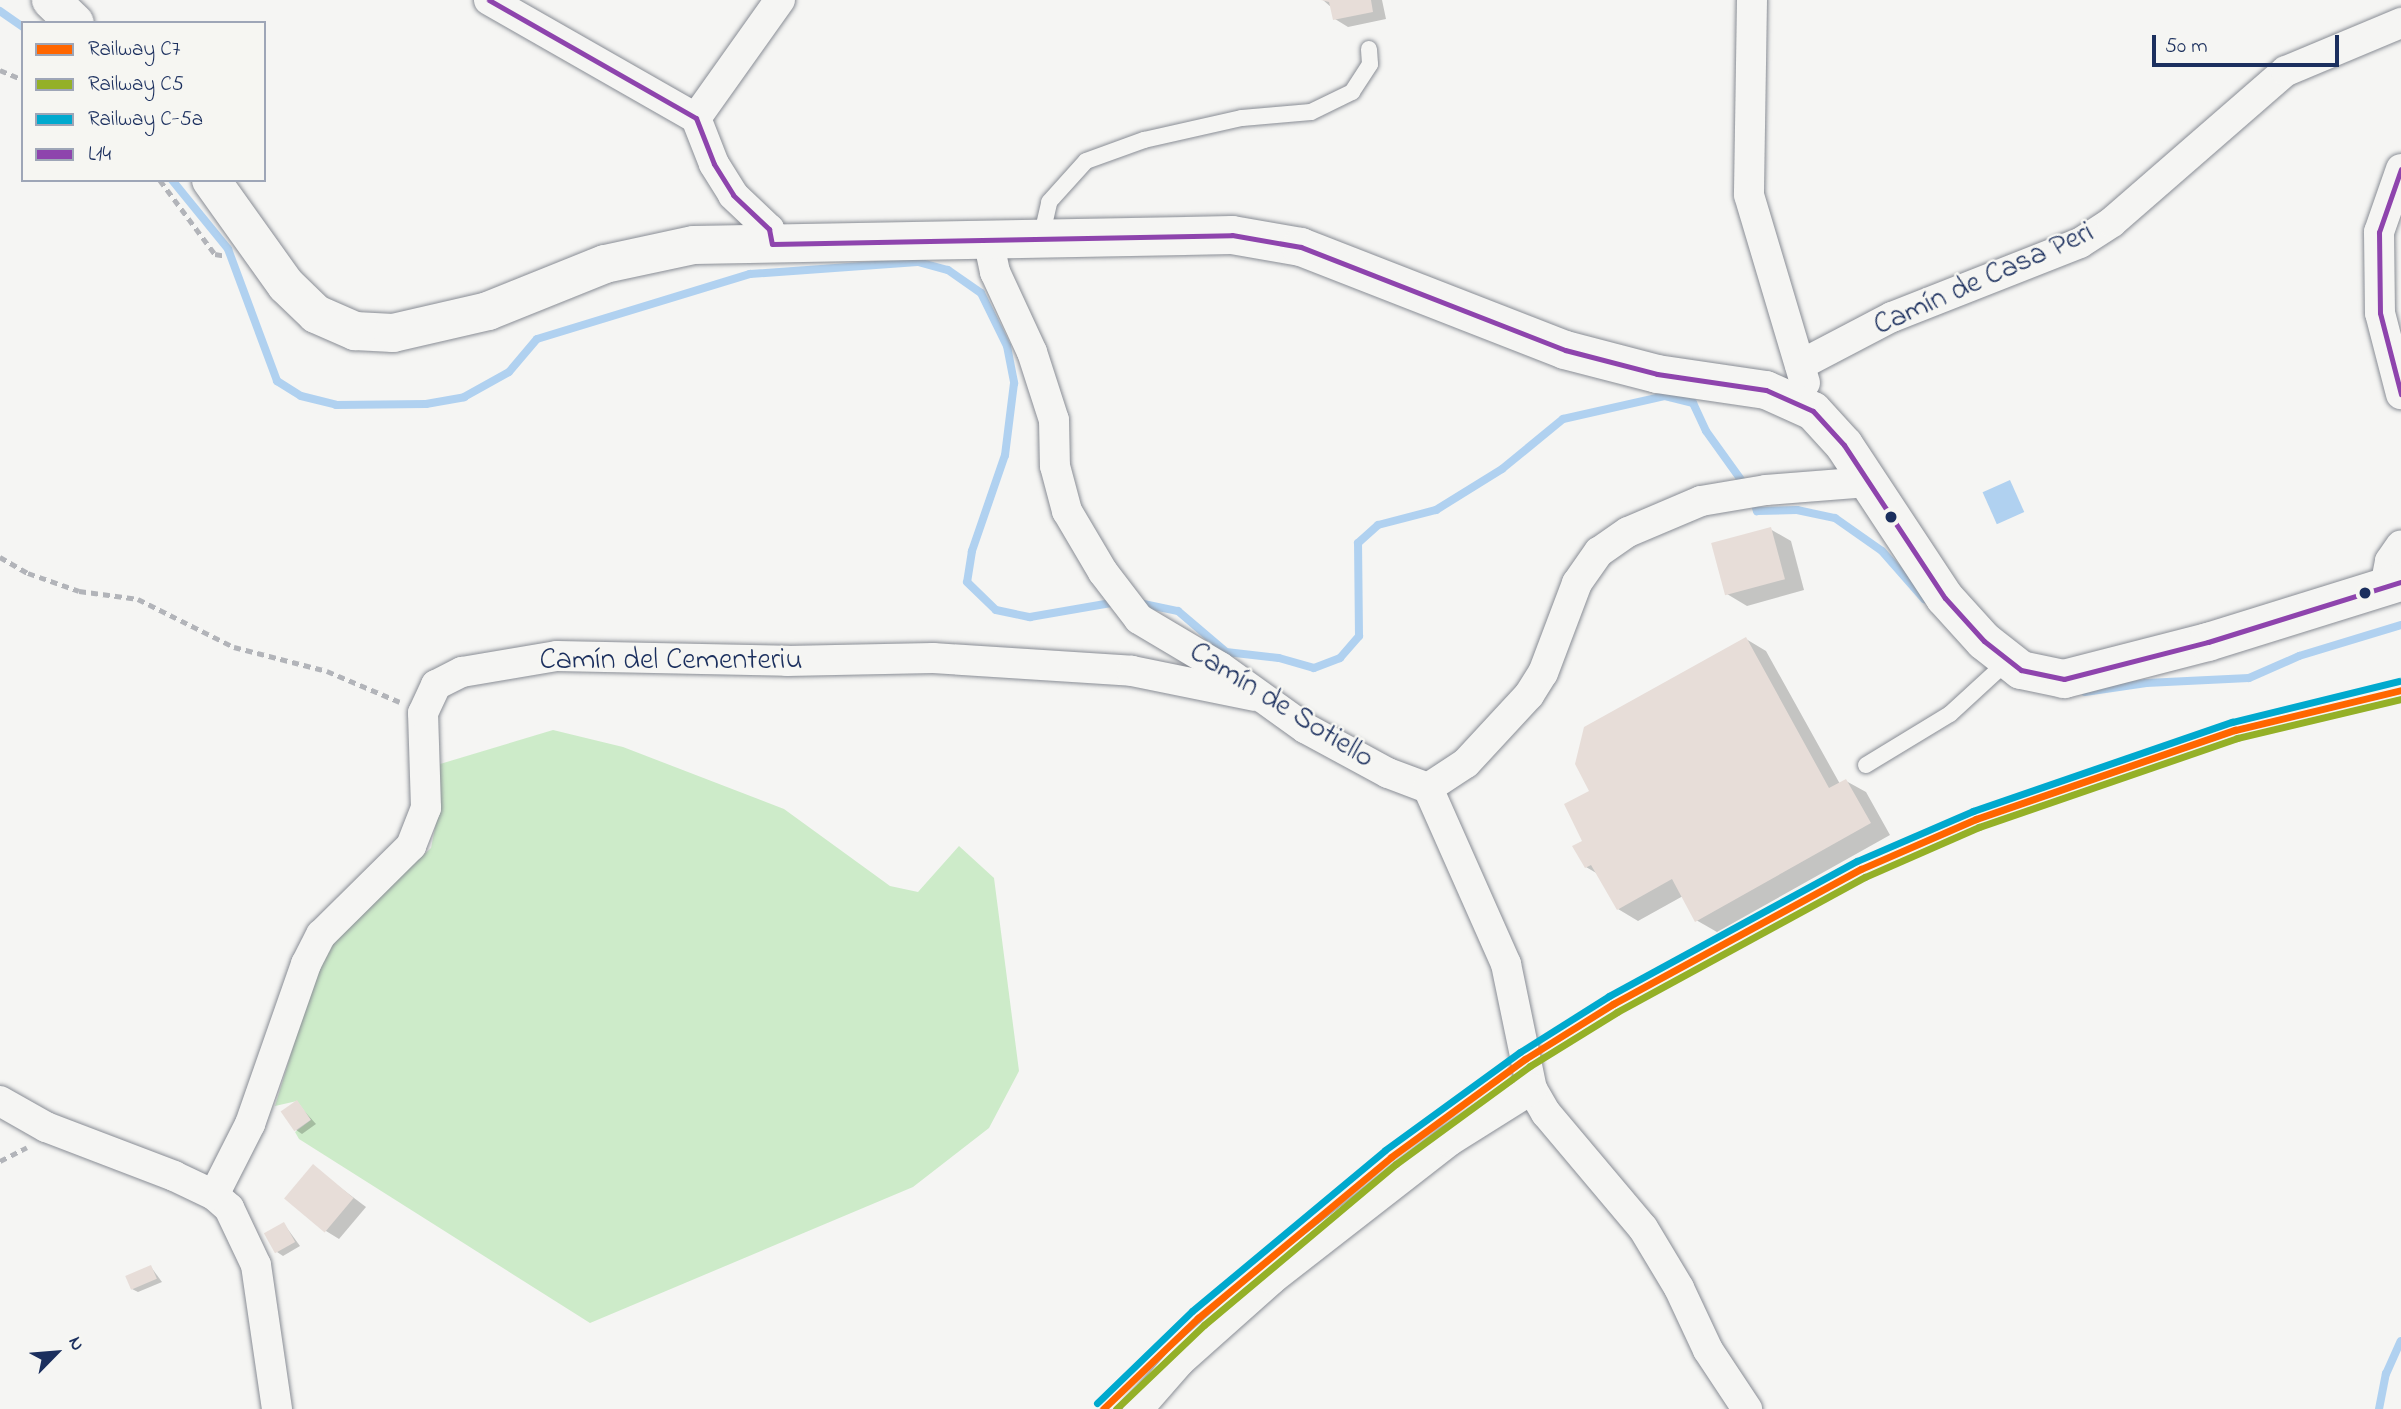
<!DOCTYPE html>
<html>
<head>
<meta charset="utf-8">
<style>
	body { margin:0 }
	#map { position:relative; width:2401px; height:1409px; overflow:hidden; background:#f5f5f3; font-family:"Indie Flower",sans-serif }
	div>[style] { position:absolute }
	[style*='--x'] { left:calc(var(--x)*1px); top:calc(var(--y)*1px); width:calc(var(--w)*1px); rotate:calc(var(--a)*1deg) }
	.green>* { inset:0; background:#cdebc9 }
	.water>* { inset:0; background:#b0d1f0; transform-origin:0 0 }
	.shadow>* { inset:0; background:#0003 }
	.stream>* { height:8px; margin:-4px; padding:0 4px; transform-origin:4px; border-radius:4px; background:#b0d1f0 }
	.building>* { inset:0; background:#e7ddd8; transform-origin:0 0 }
	.path>* { height:4.5px; margin-top:-2.25px; transform-origin:0; background:repeating-linear-gradient(90deg,#b2b4b9 0 7px,transparent 0 12px) }
	.roads { filter:drop-shadow(0 0 2px #898d95) drop-shadow(0 0 2px #898d95) }
	.lane>* { height:16px; margin:-8px; padding:0 8px; transform-origin:8px; border-radius:8px; background:#f5f5f3 }
	.street>* { height:30px; margin:-15px; padding:0 15px; transform-origin:15px; border-radius:15px; background:#f5f5f3 }
	.secondary>* { height:38px; margin:-19px; padding:0 19px; transform-origin:19px; border-radius:19px; background:#f5f5f3 }
	.bus-1>* { height:5px; margin:-2.5px; padding:0 2.5px; transform-origin:2.5px; border-radius:2.5px; background:#8e44ad }
	.rail-1>* { height:7px; margin:-3.5px; padding:0 3.5px; transform-origin:3.5px; border-radius:3.5px; background:#f60 }
	.rail-2>* { height:7px; margin:-3.5px; padding:0 3.5px; transform-origin:3.5px; border-radius:3.5px; background:#94b027 }
	.rail-3>* { height:7px; margin:-3.5px; padding:0 3.5px; transform-origin:3.5px; border-radius:3.5px; background:#00a9ce }
	.dots>* { width:19px; height:19px; translate:-50% -50%; box-sizing:border-box; border:4px solid #f6f6f2; border-radius:50% }
	span { translate:-50% -50%; white-space:nowrap; text-align:center; line-height:1.15; -webkit-text-stroke:5px #f6f6f2; paint-order:stroke }
	.street-label { font-size:30px; color:#1b2f5e }
	.legend { position:absolute; left:21px; top:21px; width:245px; height:161px; box-sizing:border-box; background:#f6f6f2; border:2px solid #9ea6b7; margin:0; padding:9px 12px; list-style:none; font-size:21px; color:#1b2f5e }
	.legend li { display:flex; align-items:center; gap:14px; height:35px }
	.legend b { width:35px; border:2px solid #9ea6b7 }
	.north { position:absolute; left:21px; top:1318px; width:70px; height:70px; -webkit-text-stroke:5px #f6f6f2; paint-order:stroke; rotate:65deg; font-size:19px; font-weight:700; line-height:28px; text-align:center; color:#1b2f5e }
	.north::after { content:''; display:block; margin:auto; width:24px; height:32px; background:#1b2f5e; clip-path:polygon(50% 0,100% 100%,50% 72%,0 100%) }
	.scale { position:absolute; left:2152px; top:35px; width:187px; height:32px; box-sizing:border-box; border:4px solid #1b2f5e; border-top:0; padding-left:9px; font-size:21px; line-height:24px; white-space:nowrap; color:#1b2f5e; -webkit-text-stroke:5px #f6f6f2; paint-order:stroke }
</style>
</head>
<body>
<div id="map">
	<div class="green">
		<i style="clip-path:polygon(553px 730px,623px 747px,784px 809px,890px 886px,918px 892px,959px 846px,994px 878px,1019px 1071px,989px 1128px,913px 1187px,590px 1323px,299px 1139px,295px 1132px,311px 1120px,297px 1101px,275px 1106px,313px 982px,337px 935px,431px 848px,440px 803px,440px 764px)"></i>
	</div>
	<div class="water">
		<i style="left:2010px;top:480px;width:35px;height:30px;rotate:66deg"></i>
	</div>
	<div class="shadow">
		<i style="clip-path:polygon(1323px 0,1382px 0,1386px 19px,1348px 27px,1335px 19px,1332px 8px)"></i>
		<i style="clip-path:polygon(1770px 529px,1791px 541px,1804px 590px,1747px 606px,1727px 594px)"></i>
		<i style="clip-path:polygon(1746px 639px,1766px 651px,1840px 784px,1846px 781px,1866px 792px,1890px 835px,1717px 932px,1696px 920px,1683px 896px,1638px 921px,1618px 909px,1598px 874px,1586px 867px,1591px 791px)"></i>
		<i style="clip-path:polygon(297px 1103px,316px 1124px,302px 1134px,296px 1130px)"></i>
		<i style="clip-path:polygon(313px 1167px,366px 1207px,339px 1239px,326px 1231px)"></i>
		<i style="clip-path:polygon(284px 1224px,300px 1246px,283px 1256px,277px 1252px)"></i>
		<i style="clip-path:polygon(151px 1267px,162px 1282px,138px 1292px,132px 1289px)"></i>
	</div>
	<div class="stream">
		<i style="--x:0;--y:11;--w:28;--a:35"></i>
		<i style="--x:172;--y:180;--w:89;--a:50.9"></i>
		<i style="--x:228;--y:249;--w:141;--a:69.6"></i>
		<i style="--x:277;--y:381;--w:28;--a:32"></i>
		<i style="--x:301;--y:396;--w:36;--a:14"></i>
		<i style="--x:336;--y:405;--w:90;--a:-0.6"></i>
		<i style="--x:426;--y:404;--w:39;--a:-10"></i>
		<i style="--x:464;--y:397;--w:51;--a:-29.1"></i>
		<i style="--x:509;--y:372;--w:43;--a:-49.7"></i>
		<i style="--x:537;--y:339;--w:223;--a:-17"></i>
		<i style="--x:750;--y:274;--w:168;--a:-4.1"></i>
		<i style="--x:918;--y:262;--w:31;--a:15"></i>
		<i style="--x:948;--y:270;--w:40;--a:34.9"></i>
		<i style="--x:981;--y:293;--w:59;--a:63.9"></i>
		<i style="--x:1007;--y:346;--w:38;--a:79"></i>
		<i style="--x:1014;--y:383;--w:73;--a:97.1"></i>
		<i style="--x:1005;--y:455;--w:102;--a:109"></i>
		<i style="--x:972;--y:551;--w:31;--a:99"></i>
		<i style="--x:967;--y:582;--w:40;--a:44"></i>
		<i style="--x:996;--y:610;--w:35;--a:12"></i>
		<i style="--x:1030;--y:617;--w:88;--a:-9.8"></i>
		<i style="--x:1753;--y:500;--w:12;--a:70"></i>
		<i style="--x:1757;--y:511;--w:40;--a:-1.4"></i>
		<i style="--x:1797;--y:510;--w:39;--a:12"></i>
		<i style="--x:1835;--y:518;--w:57;--a:35.1"></i>
		<i style="--x:1882;--y:551;--w:64;--a:48.8"></i>
		<i style="--x:1134;--y:602;--w:45;--a:11.6"></i>
		<i style="--x:1178;--y:611;--w:63;--a:40.5"></i>
		<i style="--x:1226;--y:652;--w:53;--a:6.5"></i>
		<i style="--x:1279;--y:658;--w:36;--a:16"></i>
		<i style="--x:1314;--y:668;--w:28;--a:-21"></i>
		<i style="--x:1340;--y:658;--w:29;--a:-49"></i>
		<i style="--x:1359;--y:636;--w:93;--a:-90.6"></i>
		<i style="--x:1358;--y:543;--w:27;--a:-42"></i>
		<i style="--x:1378;--y:525;--w:60;--a:-14.5"></i>
		<i style="--x:1436;--y:510;--w:78;--a:-31.8"></i>
		<i style="--x:1502;--y:469;--w:79;--a:-39.3"></i>
		<i style="--x:1563;--y:419;--w:105;--a:-12.7"></i>
		<i style="--x:1665;--y:396;--w:29;--a:14"></i>
		<i style="--x:1693;--y:403;--w:31;--a:65"></i>
		<i style="--x:1706;--y:431;--w:70;--a:54.3"></i>
		<i style="--x:2085;--y:692;--w:62;--a:-8.4"></i>
		<i style="--x:2146;--y:683;--w:103;--a:-2.8"></i>
		<i style="--x:2249;--y:678;--w:55;--a:-23.7"></i>
		<i style="--x:2299;--y:656;--w:107;--a:-16.9"></i>
		<i style="--x:2379;--y:1409;--w:36;--a:-79"></i>
		<i style="--x:2386;--y:1374;--w:36;--a:-66"></i>
	</div>
	<div class="building">
		<i style="clip-path:polygon(1321px 0,1371px 0,1373px 12px,1333px 20px,1329px 2px)"></i>
		<i style="left:1771px;top:527px;width:54px;height:62px;rotate:75deg"></i>
		<i style="clip-path:polygon(1746px 637px,1829px 788px,1846px 779px,1871px 823px,1695px 922px,1672px 879px,1617px 910px,1591px 865px,1585px 868px,1572px 846px,1582px 841px,1564px 804px,1589px 791px,1575px 764px,1584px 727px)"></i>
		<i style="left:297px;top:1100px;width:24px;height:20px;rotate:55deg"></i>
		<i style="left:313px;top:1164px;width:53px;height:45px;rotate:40deg"></i>
		<i style="left:284px;top:1222px;width:23px;height:23px;rotate:61deg"></i>
		<i style="left:151px;top:1265px;width:15px;height:28px;rotate:67deg"></i>
	</div>
	<div class="path">
		<i style="--x:0;--y:70;--w:25;--a:23"></i>
		<i style="--x:160;--y:180;--w:92;--a:53.4"></i>
		<i style="--x:215;--y:254;--w:11;--a:10"></i>
		<i style="--x:0;--y:557;--w:32;--a:30"></i>
		<i style="--x:28;--y:573;--w:54;--a:19.4"></i>
		<i style="--x:79;--y:591;--w:60;--a:7.7"></i>
		<i style="--x:138;--y:599;--w:107;--a:26.6"></i>
		<i style="--x:234;--y:647;--w:96;--a:14.5"></i>
		<i style="--x:327;--y:671;--w:79;--a:23"></i>
		<i style="--x:0;--y:1161;--w:30;--a:-27"></i>
	</div>
	<div class="roads">
		<div class="lane">
			<i style="--x:1041;--y:238;--w:37;--a:-77"></i>
			<i style="--x:1049;--y:202;--w:55;--a:-47.9"></i>
			<i style="--x:1086;--y:161;--w:62;--a:-19.9"></i>
			<i style="--x:1144;--y:140;--w:100;--a:-12.7"></i>
			<i style="--x:1242;--y:118;--w:69;--a:-5"></i>
			<i style="--x:1311;--y:112;--w:46;--a:-26"></i>
			<i style="--x:1352;--y:92;--w:33;--a:-57"></i>
			<i style="--x:1370;--y:64;--w:15;--a:-94"></i>
			<i style="--x:1866;--y:765;--w:98;--a:-31.3"></i>
			<i style="--x:1950;--y:714;--w:80;--a:-42.5"></i>
		</div>
		<div class="street">
			<i style="--x:489;--y:0;--w:238;--a:29.7"></i>
			<i style="--x:696;--y:118;--w:49;--a:68.6"></i>
			<i style="--x:714;--y:164;--w:36;--a:58"></i>
			<i style="--x:733;--y:195;--w:50;--a:43.4"></i>
			<i style="--x:769;--y:229;--w:15;--a:79"></i>
			<i style="--x:1752;--y:0;--w:195;--a:90.9"></i>
			<i style="--x:1749;--y:195;--w:196;--a:73.4"></i>
			<i style="--x:696;--y:118;--w:145;--a:-54.6"></i>
			<i style="--x:2401;--y:169;--w:67;--a:109.2"></i>
			<i style="--x:2379;--y:232;--w:81;--a:89.3"></i>
			<i style="--x:2380;--y:313;--w:84;--a:75.5"></i>
			<i style="--x:988;--y:239;--w:34;--a:78"></i>
			<i style="--x:995;--y:272;--w:88;--a:65.2"></i>
			<i style="--x:1032;--y:352;--w:71;--a:72.1"></i>
			<i style="--x:1054;--y:420;--w:46;--a:88.8"></i>
			<i style="--x:1055;--y:466;--w:47;--a:75.1"></i>
			<i style="--x:1067;--y:511;--w:71;--a:59.5"></i>
			<i style="--x:1103;--y:572;--w:59;--a:52.5"></i>
			<i style="--x:1139;--y:619;--w:94;--a:30.7"></i>
			<i style="--x:1220;--y:667;--w:105;--a:35.7"></i>
			<i style="--x:1305;--y:728;--w:94;--a:28.5"></i>
			<i style="--x:1388;--y:773;--w:43;--a:20.6"></i>
			<i style="--x:1800;--y:365;--w:104;--a:-27.6"></i>
			<i style="--x:1892;--y:317;--w:202;--a:-21.5"></i>
			<i style="--x:2080;--y:243;--w:38;--a:-33"></i>
			<i style="--x:2112;--y:222;--w:230;--a:-41"></i>
			<i style="--x:2286;--y:71;--w:125;--a:-22.7"></i>
			<i style="--x:2385;--y:587;--w:26;--a:-79"></i>
			<i style="--x:2390;--y:561;--w:19;--a:-55"></i>
			<i style="--x:1428;--y:788;--w:193;--a:66.1"></i>
			<i style="--x:1506;--y:964;--w:128;--a:78.3"></i>
			<i style="--x:1532;--y:1089;--w:28;--a:60"></i>
			<i style="--x:1546;--y:1113;--w:150;--a:49.9"></i>
			<i style="--x:1643;--y:1228;--w:70;--a:59"></i>
			<i style="--x:1679;--y:1288;--w:68;--a:64.9"></i>
			<i style="--x:1708;--y:1350;--w:71;--a:56.5"></i>
			<i style="--x:1428;--y:788;--w:45;--a:-33.3"></i>
			<i style="--x:1466;--y:763;--w:93;--a:-47.2"></i>
			<i style="--x:1529;--y:695;--w:26;--a:-58"></i>
			<i style="--x:1543;--y:673;--w:96;--a:-69.3"></i>
			<i style="--x:1577;--y:583;--w:38;--a:-55"></i>
			<i style="--x:1599;--y:552;--w:35;--a:-35"></i>
			<i style="--x:1628;--y:532;--w:79;--a:-23"></i>
			<i style="--x:1701;--y:501;--w:66;--a:-9.6"></i>
			<i style="--x:1766;--y:490;--w:102;--a:-4.5"></i>
			<i style="--x:0;--y:1101;--w:53;--a:29.5"></i>
			<i style="--x:46;--y:1127;--w:137;--a:20.9"></i>
			<i style="--x:174;--y:1176;--w:44;--a:25.4"></i>
			<i style="--x:214;--y:1195;--w:20;--a:41"></i>
			<i style="--x:229;--y:1208;--w:63;--a:64.7"></i>
			<i style="--x:256;--y:1265;--w:146;--a:81.7"></i>
			<i style="--x:214;--y:1195;--w:80;--a:-63.1"></i>
			<i style="--x:250;--y:1124;--w:170;--a:-70.7"></i>
			<i style="--x:306;--y:964;--w:33;--a:-63"></i>
			<i style="--x:321;--y:935;--w:127;--a:-44.7"></i>
			<i style="--x:411;--y:846;--w:41;--a:-68.5"></i>
			<i style="--x:426;--y:808;--w:95;--a:-91.8"></i>
			<i style="--x:423;--y:713;--w:31;--a:-65"></i>
			<i style="--x:436;--y:685;--w:29;--a:-27"></i>
			<i style="--x:462;--y:672;--w:96;--a:-9.6"></i>
			<i style="--x:557;--y:656;--w:230;--a:1.2"></i>
			<i style="--x:787;--y:661;--w:146;--a:-1.2"></i>
			<i style="--x:933;--y:658;--w:199;--a:3.7"></i>
			<i style="--x:1132;--y:671;--w:126;--a:11.5"></i>
			<i style="--x:1138;--y:1409;--w:64;--a:-48.8"></i>
			<i style="--x:1180;--y:1361;--w:123;--a:-41.7"></i>
			<i style="--x:1272;--y:1279;--w:224;--a:-37.9"></i>
			<i style="--x:1449;--y:1141;--w:98;--a:-32.1"></i>
		</div>
		<div class="secondary">
			<i style="--x:51;--y:0;--w:33;--a:44"></i>
			<i style="--x:211;--y:180;--w:129;--a:54.5"></i>
			<i style="--x:286;--y:285;--w:42;--a:44"></i>
			<i style="--x:316;--y:314;--w:43;--a:23.6"></i>
			<i style="--x:355;--y:331;--w:38;--a:3"></i>
			<i style="--x:393;--y:333;--w:98;--a:-13"></i>
			<i style="--x:488;--y:311;--w:126;--a:-21.9"></i>
			<i style="--x:605;--y:264;--w:91;--a:-12.1"></i>
			<i style="--x:694;--y:245;--w:538;--a:-1.06"></i>
			<i style="--x:1232;--y:235;--w:70;--a:9.9"></i>
			<i style="--x:1301;--y:247;--w:283;--a:21.3"></i>
			<i style="--x:1565;--y:350;--w:95;--a:14.6"></i>
			<i style="--x:1657;--y:374;--w:110;--a:8.4"></i>
			<i style="--x:1766;--y:390;--w:51;--a:24.1"></i>
			<i style="--x:1813;--y:411;--w:46;--a:47.6"></i>
			<i style="--x:1844;--y:445;--w:183;--a:56.6"></i>
			<i style="--x:1945;--y:598;--w:58;--a:47.8"></i>
			<i style="--x:1984;--y:641;--w:47;--a:38.1"></i>
			<i style="--x:2021;--y:670;--w:44;--a:11.8"></i>
			<i style="--x:2064;--y:679;--w:149;--a:-14.4"></i>
			<i style="--x:2208;--y:642;--w:202;--a:-17.3"></i>
		</div>
	</div>
	<div class="bus-1">
		<i style="--x:489;--y:0;--w:238;--a:29.7"></i>
		<i style="--x:696;--y:118;--w:49;--a:68.6"></i>
		<i style="--x:714;--y:164;--w:36;--a:58"></i>
		<i style="--x:733;--y:195;--w:50;--a:43.4"></i>
		<i style="--x:769;--y:229;--w:15;--a:79"></i>
		<i style="--x:772;--y:244;--w:460;--a:-1.1"></i>
		<i style="--x:1232;--y:235;--w:70;--a:9.9"></i>
		<i style="--x:1301;--y:247;--w:283;--a:21.3"></i>
		<i style="--x:1565;--y:350;--w:95;--a:14.6"></i>
		<i style="--x:1657;--y:374;--w:110;--a:8.4"></i>
		<i style="--x:1766;--y:390;--w:51;--a:24.1"></i>
		<i style="--x:1813;--y:411;--w:46;--a:47.6"></i>
		<i style="--x:1844;--y:445;--w:183;--a:56.6"></i>
		<i style="--x:1945;--y:598;--w:58;--a:47.8"></i>
		<i style="--x:1984;--y:641;--w:47;--a:38.1"></i>
		<i style="--x:2021;--y:670;--w:44;--a:11.8"></i>
		<i style="--x:2064;--y:679;--w:149;--a:-14.4"></i>
		<i style="--x:2208;--y:642;--w:202;--a:-17.3"></i>
		<i style="--x:2401;--y:169;--w:67;--a:109.2"></i>
		<i style="--x:2379;--y:232;--w:81;--a:89.3"></i>
		<i style="--x:2380;--y:313;--w:84;--a:75.5"></i>
	</div>
	<div class="rail-1">
		<i style="--x:1103;--y:1409;--w:132;--a:-43.8"></i>
		<i style="--x:1198;--y:1318;--w:251;--a:-39.8"></i>
		<i style="--x:1391;--y:1157;--w:166;--a:-36.2"></i>
		<i style="--x:1525;--y:1059;--w:104;--a:-32"></i>
		<i style="--x:1613;--y:1004;--w:282;--a:-28.6"></i>
		<i style="--x:1861;--y:869;--w:125;--a:-23.5"></i>
		<i style="--x:1976;--y:819;--w:274;--a:-19"></i>
		<i style="--x:2235;--y:730;--w:171;--a:-13.5"></i>
	</div>
	<div class="rail-2">
		<i style="--x:1116;--y:1409;--w:122;--a:-43.7"></i>
		<i style="--x:1204;--y:1325;--w:251;--a:-40"></i>
		<i style="--x:1396;--y:1164;--w:166;--a:-36.2"></i>
		<i style="--x:1530;--y:1066;--w:102;--a:-31.8"></i>
		<i style="--x:1617;--y:1012;--w:282;--a:-28.6"></i>
		<i style="--x:1865;--y:877;--w:124;--a:-23.7"></i>
		<i style="--x:1979;--y:827;--w:273;--a:-19"></i>
		<i style="--x:2237;--y:738;--w:169;--a:-13.4"></i>
	</div>
	<div class="rail-3">
		<i style="--x:1097;--y:1403;--w:132;--a:-44.1"></i>
		<i style="--x:1192;--y:1311;--w:251;--a:-39.8"></i>
		<i style="--x:1385;--y:1150;--w:167;--a:-36"></i>
		<i style="--x:1520;--y:1052;--w:105;--a:-32.2"></i>
		<i style="--x:1609;--y:996;--w:282;--a:-28.6"></i>
		<i style="--x:1857;--y:861;--w:126;--a:-23.3"></i>
		<i style="--x:1973;--y:811;--w:274;--a:-19"></i>
		<i style="--x:2232;--y:722;--w:172;--a:-13.8"></i>
	</div>
	<div class="dots">
		<i style="left:1891px;top:517px;background:#1b2f5e"></i>
		<i style="left:2365px;top:593px;background:#1b2f5e"></i>
	</div>
	<div class="street-label">
		<span style="left:1984px;top:280px;rotate:-24deg">Camín de Casa Peri</span>
		<span style="left:671px;top:661px">Camín del Cementeriu</span>
		<span style="left:1281px;top:706px;rotate:32deg">Camín de Sotiello</span>
	</div>
	<ul class="legend">
	<li><b style="height:9px;background:#f60"></b>Railway C7</li>
	<li><b style="height:9px;background:#94b027"></b>Railway C5</li>
	<li><b style="height:9px;background:#00a9ce"></b>Railway C-5a</li>
	<li><b style="height:9px;background:#8e44ad"></b>L14</li>
	</ul>
	<div class="north">N</div>
	<div class="scale">50 m</div>
</div>
</body>
</html>
